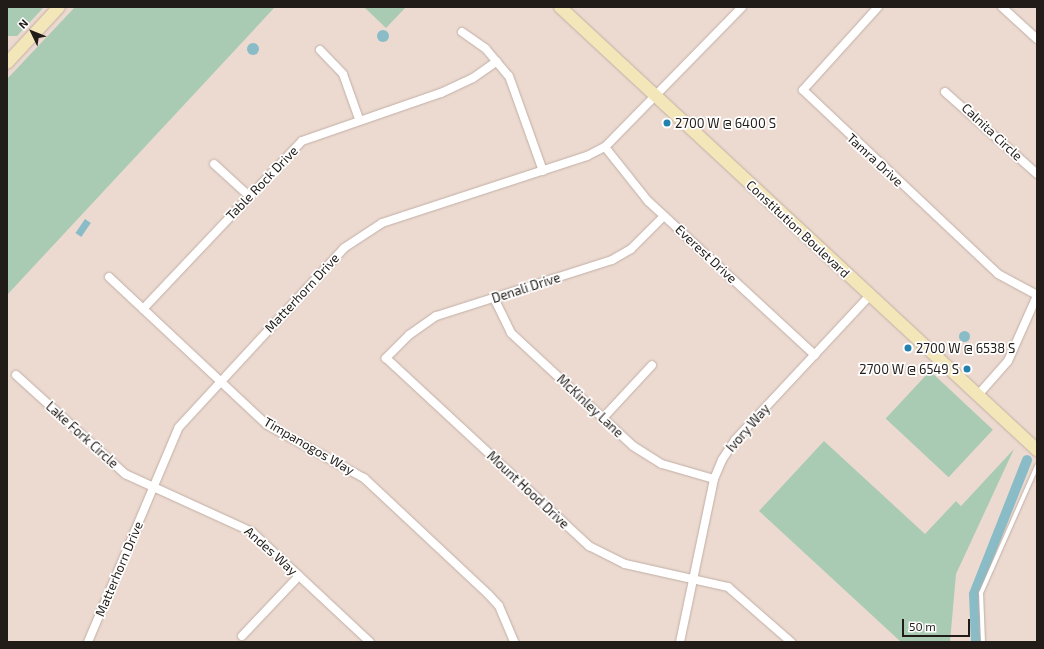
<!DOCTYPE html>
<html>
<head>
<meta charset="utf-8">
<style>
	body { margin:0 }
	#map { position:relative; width:1044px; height:649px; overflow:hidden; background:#ecdad0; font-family:"Exo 2",sans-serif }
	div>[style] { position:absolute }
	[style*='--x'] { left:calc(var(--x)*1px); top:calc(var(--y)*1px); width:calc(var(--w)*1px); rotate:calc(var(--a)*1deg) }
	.green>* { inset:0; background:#a9cbb3; transform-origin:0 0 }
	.water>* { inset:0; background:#89bcc6; transform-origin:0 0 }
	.round { border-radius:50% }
	.canal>* { height:10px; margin:-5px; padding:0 5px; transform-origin:5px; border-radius:5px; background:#89bcc6 }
	.roads { filter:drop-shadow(0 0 1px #c1afa6) drop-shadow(0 0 1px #c1afa6) }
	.service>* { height:4px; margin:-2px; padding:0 2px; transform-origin:2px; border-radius:2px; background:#fff }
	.minor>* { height:8px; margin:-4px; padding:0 4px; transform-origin:4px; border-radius:4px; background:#fff }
	.secondary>* { height:12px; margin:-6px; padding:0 6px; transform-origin:6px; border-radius:6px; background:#f3e6b8 }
	.dots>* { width:11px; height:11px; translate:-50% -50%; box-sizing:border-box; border:2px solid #fff; border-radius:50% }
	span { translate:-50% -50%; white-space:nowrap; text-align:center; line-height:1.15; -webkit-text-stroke:3.5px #fff; paint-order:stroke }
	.poi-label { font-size:13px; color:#221c18 }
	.left { translate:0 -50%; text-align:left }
	.right { translate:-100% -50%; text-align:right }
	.street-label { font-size:13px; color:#221c18 }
	.frame { position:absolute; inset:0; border:8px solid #221c18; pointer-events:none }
	.north { position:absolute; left:12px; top:12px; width:40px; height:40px; -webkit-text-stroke:3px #fff; paint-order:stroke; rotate:313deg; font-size:11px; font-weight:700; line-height:16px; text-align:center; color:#221c18 }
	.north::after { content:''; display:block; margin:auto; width:14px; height:18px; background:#221c18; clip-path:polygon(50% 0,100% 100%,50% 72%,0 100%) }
	.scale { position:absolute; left:902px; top:619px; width:68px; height:18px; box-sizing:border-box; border:2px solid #221c18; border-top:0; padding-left:5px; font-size:12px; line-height:14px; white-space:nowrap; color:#221c18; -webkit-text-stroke:3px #fff; paint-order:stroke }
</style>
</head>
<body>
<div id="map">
	<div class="green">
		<i style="clip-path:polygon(7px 7px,44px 7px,17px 36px,7px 36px)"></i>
		<i style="clip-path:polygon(75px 7px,275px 7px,7px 295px,7px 79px)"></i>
		<i style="clip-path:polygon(364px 7px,406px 7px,386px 28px)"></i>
		<i style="left:930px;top:371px;width:86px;height:65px;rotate:43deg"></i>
		<i style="clip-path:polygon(824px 441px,925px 534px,956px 501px,961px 506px,1014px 449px,956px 574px,950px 642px,901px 642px,759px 511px)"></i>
	</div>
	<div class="water">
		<i class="round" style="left:377px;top:30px;width:12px;height:12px"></i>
		<i class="round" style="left:247px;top:43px;width:12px;height:12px"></i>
		<i style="left:85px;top:219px;width:7px;height:17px;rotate:34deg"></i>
		<i class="round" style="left:958.5px;top:330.5px;width:11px;height:11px"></i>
	</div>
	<div class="canal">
		<i style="--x:976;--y:642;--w:48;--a:-92.4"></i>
		<i style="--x:974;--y:594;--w:144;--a:-68.4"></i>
	</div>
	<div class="roads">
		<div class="service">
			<i style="--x:983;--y:642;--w:49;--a:-92.3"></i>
			<i style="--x:981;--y:593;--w:139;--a:-66.2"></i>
		</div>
		<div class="minor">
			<i style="--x:878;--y:7;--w:112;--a:132.1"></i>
			<i style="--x:803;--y:90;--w:268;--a:43.3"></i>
			<i style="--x:998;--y:274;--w:44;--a:28.3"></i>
			<i style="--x:1002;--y:7;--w:47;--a:42.4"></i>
			<i style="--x:462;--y:32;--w:29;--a:35"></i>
			<i style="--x:486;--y:49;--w:35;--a:50"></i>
			<i style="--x:509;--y:76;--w:101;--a:70.3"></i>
			<i style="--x:320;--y:50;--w:33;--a:46"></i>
			<i style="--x:343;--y:74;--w:48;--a:70.4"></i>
			<i style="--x:945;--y:92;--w:123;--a:41.7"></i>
			<i style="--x:605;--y:147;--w:69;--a:51.5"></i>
			<i style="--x:648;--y:201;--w:227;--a:42.7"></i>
			<i style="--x:214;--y:164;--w:47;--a:42.4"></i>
			<i style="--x:664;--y:216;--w:47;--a:135"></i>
			<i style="--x:631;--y:249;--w:22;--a:150"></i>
			<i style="--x:612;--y:260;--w:185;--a:162.3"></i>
			<i style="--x:436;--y:316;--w:33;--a:145"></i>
			<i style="--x:409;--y:335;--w:33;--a:135"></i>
			<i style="--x:386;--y:358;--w:277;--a:42.8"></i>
			<i style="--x:589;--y:546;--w:40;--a:26.6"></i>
			<i style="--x:625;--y:564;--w:106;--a:12.6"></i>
			<i style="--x:728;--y:587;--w:84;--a:41.1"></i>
			<i style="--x:109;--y:277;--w:216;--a:43.1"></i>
			<i style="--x:267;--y:425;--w:111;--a:28.7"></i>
			<i style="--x:364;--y:478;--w:170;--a:43.1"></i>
			<i style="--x:488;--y:594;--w:16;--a:47"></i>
			<i style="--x:499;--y:606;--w:39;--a:67"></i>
			<i style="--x:494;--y:298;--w:39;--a:64"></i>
			<i style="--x:511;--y:333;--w:166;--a:42.8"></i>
			<i style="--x:633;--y:446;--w:34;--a:32"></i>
			<i style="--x:662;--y:464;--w:54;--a:16.1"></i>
			<i style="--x:143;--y:309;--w:231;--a:-46.6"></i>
			<i style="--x:302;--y:141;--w:147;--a:-19.1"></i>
			<i style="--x:441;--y:93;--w:35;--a:-25"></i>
			<i style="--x:473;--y:78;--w:29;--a:-35"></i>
			<i style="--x:16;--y:375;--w:147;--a:42.2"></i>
			<i style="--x:125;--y:474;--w:140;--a:24.5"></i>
			<i style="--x:252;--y:532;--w:161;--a:43"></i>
			<i style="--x:978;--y:395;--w:45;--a:-48.6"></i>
			<i style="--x:1008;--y:361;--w:71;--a:-66"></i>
			<i style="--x:603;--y:418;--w:72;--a:-47.2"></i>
			<i style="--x:242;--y:636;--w:83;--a:-46.5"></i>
			<i style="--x:88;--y:642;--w:233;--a:-67.1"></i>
			<i style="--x:179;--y:427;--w:243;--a:-47.3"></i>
			<i style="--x:344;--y:248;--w:45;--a:-33.3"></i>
			<i style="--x:382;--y:223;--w:216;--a:-18.1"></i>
			<i style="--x:587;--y:156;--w:20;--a:-27"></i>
			<i style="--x:605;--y:147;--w:196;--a:-45.6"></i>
			<i style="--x:680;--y:642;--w:167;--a:-78.2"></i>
			<i style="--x:714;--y:479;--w:21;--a:-67"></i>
			<i style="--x:722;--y:460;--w:24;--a:-57"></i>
			<i style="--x:735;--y:440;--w:198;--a:-47"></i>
		</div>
		<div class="secondary">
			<i style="--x:560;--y:7;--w:651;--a:42.88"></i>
			<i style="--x:7;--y:63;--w:76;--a:-47.1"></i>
		</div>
	</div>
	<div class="dots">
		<i style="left:667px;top:123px;background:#2281ad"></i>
		<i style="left:908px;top:348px;background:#2281ad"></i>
		<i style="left:967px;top:369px;background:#2281ad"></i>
	</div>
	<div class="poi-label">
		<span class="left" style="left:675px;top:123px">2700 W @ 6400 S</span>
		<span class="left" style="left:916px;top:348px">2700 W @ 6538 S</span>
		<span class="right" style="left:959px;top:369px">2700 W @ 6549 S</span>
	</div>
	<div class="street-label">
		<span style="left:992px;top:132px;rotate:43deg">Calnita Circle</span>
		<span style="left:875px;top:160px;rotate:43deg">Tamra Drive</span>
		<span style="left:262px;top:183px;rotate:-46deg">Table Rock Drive</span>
		<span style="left:798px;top:229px;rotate:43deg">Constitution Boulevard</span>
		<span style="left:706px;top:254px;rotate:43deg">Everest Drive</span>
		<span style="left:526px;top:288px;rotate:-18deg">Denali Drive</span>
		<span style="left:302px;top:293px;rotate:-47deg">Matterhorn Drive</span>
		<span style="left:590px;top:406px;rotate:43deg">McKinley Lane</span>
		<span style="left:748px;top:428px;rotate:-49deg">Ivory Way</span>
		<span style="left:82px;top:435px;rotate:42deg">Lake Fork Circle</span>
		<span style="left:309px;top:446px;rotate:30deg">Timpanogos Way</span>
		<span style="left:528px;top:490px;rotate:43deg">Mount Hood Drive</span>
		<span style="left:271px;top:551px;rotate:42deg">Andes Way</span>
		<span style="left:119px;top:569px;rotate:-67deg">Matterhorn Drive</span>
	</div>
	<div class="frame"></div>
	<div class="north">N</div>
	<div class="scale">50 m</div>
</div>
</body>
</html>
